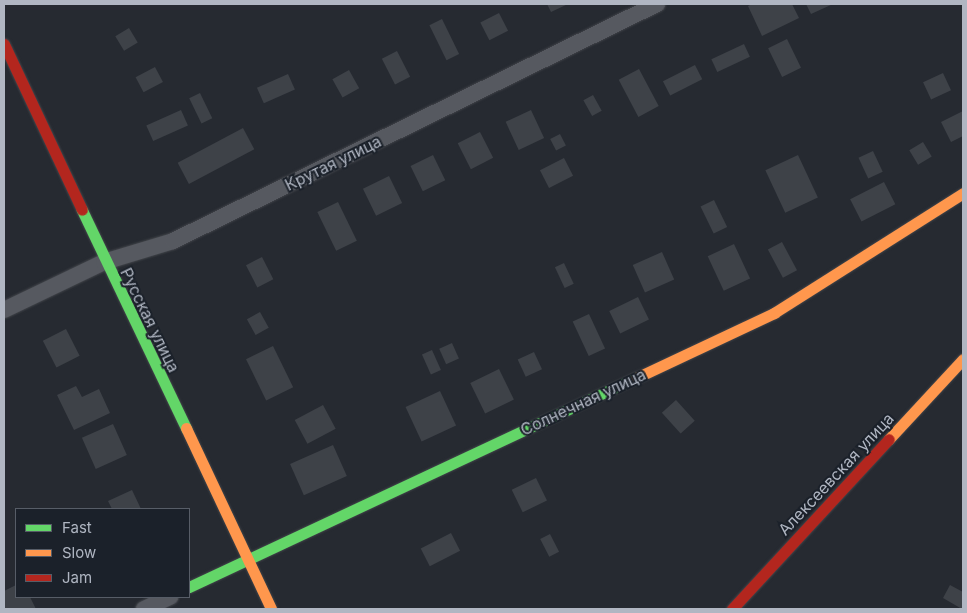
<!DOCTYPE html>
<html>
<head>
<meta charset="utf-8">
<style>
	body { margin:0 }
	#map { position:relative; width:967px; height:613px; overflow:hidden; background:#262a31; font-family:Inter,sans-serif }
	div>[style] { position:absolute }
	[style*='--x'] { left:calc(var(--x)*1px); top:calc(var(--y)*1px); width:calc(var(--w)*1px); rotate:calc(var(--a)*1deg) }
	.building>* { inset:0; background:#3e4248; transform-origin:0 0 }
	.roads { filter:drop-shadow(0 0 1px #42454a) drop-shadow(0 0 1px #42454a) }
	.street>* { height:16px; margin:-8px; padding:0 8px; transform-origin:8px; border-radius:8px; background:#565960 }
	.fast>* { height:11px; margin:-5.5px; padding:0 5.5px; transform-origin:5.5px; border-radius:5.5px; background:#63d668 }
	.slow>* { height:11px; margin:-5.5px; padding:0 5.5px; transform-origin:5.5px; border-radius:5.5px; background:#ff974d }
	.jam>* { height:11px; margin:-5.5px; padding:0 5.5px; transform-origin:5.5px; border-radius:5.5px; background:#b3261e }
	span { translate:-50% -50%; white-space:nowrap; text-align:center; line-height:1.15; -webkit-text-stroke:4px #1b212a; paint-order:stroke }
	.street-label { font-size:16px; color:#b0b6c2 }
	.frame { position:absolute; inset:0; border:5px solid #b0b6c2; pointer-events:none }
	.legend { position:absolute; left:15px; top:508px; width:175px; height:90px; box-sizing:border-box; background:#1b212a; border:1px solid #575d67; margin:0; padding:6px 9px; list-style:none; font-size:15px; color:#b0b6c2 }
	.legend li { display:flex; align-items:center; gap:10px; height:25px }
	.legend b { width:25px; border:1px solid #575d67 }
</style>
</head>
<body>
<div id="map">
	<div class="building">
		<i style="clip-path:polygon(547px 4px,568px 4px,551px 12px)"></i>
		<i style="clip-path:polygon(752px 4px,792px 4px,799px 18px,762px 36px,748px 6px)"></i>
		<i style="clip-path:polygon(806px 4px,833px 4px,811px 14px)"></i>
		<i style="left:499px;top:13px;width:20px;height:21px;rotate:63deg"></i>
		<i style="left:442px;top:19px;width:39px;height:14px;rotate:64deg"></i>
		<i style="left:129px;top:28px;width:17px;height:16px;rotate:59deg"></i>
		<i style="left:787px;top:39px;width:32px;height:21px;rotate:64deg"></i>
		<i style="left:744px;top:44px;width:14px;height:36px;rotate:65deg"></i>
		<i style="left:397px;top:51px;width:29px;height:17px;rotate:63deg"></i>
		<i style="left:695px;top:65px;width:16px;height:36px;rotate:63deg"></i>
		<i style="left:155px;top:67px;width:17px;height:22px;rotate:62deg"></i>
		<i style="left:639px;top:69px;width:42px;height:23px;rotate:62deg"></i>
		<i style="left:349px;top:70px;width:21px;height:19px;rotate:61deg"></i>
		<i style="left:943px;top:73px;width:19px;height:22px;rotate:65deg"></i>
		<i style="left:288px;top:74px;width:17px;height:34px;rotate:66deg"></i>
		<i style="left:200px;top:93px;width:28px;height:12px;rotate:64deg"></i>
		<i style="left:593px;top:95px;width:18px;height:11px;rotate:61deg"></i>
		<i style="left:181px;top:110px;width:17px;height:38px;rotate:66deg"></i>
		<i style="left:531px;top:110px;width:31px;height:28px;rotate:65deg"></i>
		<i style="clip-path:polygon(963px 111px,963px 136px,951px 142px,941px 122px)"></i>
		<i style="left:243px;top:128px;width:24px;height:74px;rotate:62deg"></i>
		<i style="left:480px;top:132px;width:29px;height:25px;rotate:63deg"></i>
		<i style="left:560px;top:134px;width:13px;height:11px;rotate:63deg"></i>
		<i style="left:923px;top:142px;width:17px;height:16px;rotate:59deg"></i>
		<i style="left:873px;top:151px;width:23px;height:16px;rotate:65deg"></i>
		<i style="left:433px;top:155px;width:28px;height:25px;rotate:64deg"></i>
		<i style="left:798px;top:155px;width:47px;height:36px;rotate:65deg"></i>
		<i style="left:564px;top:158px;width:20px;height:27px;rotate:63deg"></i>
		<i style="left:389px;top:176px;width:30px;height:29px;rotate:64deg"></i>
		<i style="left:884px;top:182px;width:25px;height:38px;rotate:63deg"></i>
		<i style="left:714px;top:200px;width:30px;height:15px;rotate:64deg"></i>
		<i style="left:338px;top:202px;width:43px;height:23px;rotate:64deg"></i>
		<i style="left:782px;top:242px;width:32px;height:16px;rotate:62deg"></i>
		<i style="left:734px;top:244px;width:38px;height:29px;rotate:65deg"></i>
		<i style="left:662px;top:252px;width:30px;height:32px;rotate:66deg"></i>
		<i style="left:262px;top:257px;width:25px;height:18px;rotate:63deg"></i>
		<i style="left:564px;top:263px;width:23px;height:10px;rotate:65deg"></i>
		<i style="left:638px;top:297px;width:25px;height:32px;rotate:64deg"></i>
		<i style="left:260px;top:312px;width:18px;height:15px;rotate:61deg"></i>
		<i style="left:589px;top:314px;width:38px;height:18px;rotate:65deg"></i>
		<i style="left:66px;top:329px;width:30px;height:26px;rotate:63deg"></i>
		<i style="left:452px;top:343px;width:17px;height:14px;rotate:66deg"></i>
		<i style="left:273px;top:346px;width:46px;height:30px;rotate:64deg"></i>
		<i style="left:432px;top:350px;width:22px;height:11px;rotate:66deg"></i>
		<i style="left:534px;top:352px;width:19px;height:18px;rotate:65deg"></i>
		<i style="left:499px;top:369px;width:34px;height:32px;rotate:64deg"></i>
		<i style="clip-path:polygon(76px 386px,82px 397px,99px 389px,110px 413px,74px 430px,57px 395px)"></i>
		<i style="left:440px;top:391px;width:38px;height:38px;rotate:65deg"></i>
		<i style="left:676px;top:400px;width:28px;height:19px;rotate:48deg"></i>
		<i style="left:323px;top:405px;width:27px;height:32px;rotate:62deg"></i>
		<i style="left:113px;top:424px;width:34px;height:34px;rotate:66deg"></i>
		<i style="left:333px;top:445px;width:34px;height:47px;rotate:66deg"></i>
		<i style="left:536px;top:478px;width:25px;height:27px;rotate:64deg"></i>
		<i style="clip-path:polygon(132px 490px,141px 509px,112px 509px,108px 501px)"></i>
		<i style="left:451px;top:533px;width:20px;height:34px;rotate:63deg"></i>
		<i style="left:550px;top:534px;width:20px;height:11px;rotate:63deg"></i>
		<i style="clip-path:polygon(16px 585px,16px 597px,30px 597px,36px 609px,4px 609px,4px 591px)"></i>
		<i style="clip-path:polygon(950px 585px,963px 592px,962px 609px,943px 598px)"></i>
	</div>
	<div class="roads">
		<div class="street">
			<i style="--x:4;--y:310;--w:111;--a:-25.6"></i>
			<i style="--x:104;--y:262;--w:72;--a:-16.9"></i>
			<i style="--x:173;--y:241;--w:539;--a:-26.09"></i>
			<i style="--x:144;--y:609;--w:29;--a:-25"></i>
		</div>
		<div class="fast">
			<i style="--x:82;--y:210;--w:242;--a:64.5"></i>
			<i style="--x:189;--y:587;--w:493;--a:-25.1"></i>
		</div>
		<div class="slow">
			<i style="--x:636;--y:378;--w:153;--a:-25.2"></i>
			<i style="--x:774;--y:313;--w:224;--a:-32.4"></i>
			<i style="--x:186;--y:428;--w:200;--a:64.8"></i>
			<i style="--x:889;--y:439;--w:109;--a:-47.2"></i>
		</div>
		<div class="jam">
			<i style="--x:4;--y:44;--w:183;--a:64.8"></i>
			<i style="--x:732;--y:609;--w:231;--a:-47.3"></i>
		</div>
	</div>
	<div class="street-label">
		<span style="left:333px;top:163px;rotate:-26deg">Крутая улица</span>
		<span style="left:150px;top:320px;rotate:64deg">Русская улица</span>
		<span style="left:583px;top:402px;rotate:-25deg">Солнечная улица</span>
		<span style="left:836px;top:474px;rotate:-47deg">Алексеевская улица</span>
	</div>
	<div class="frame"></div>
	<ul class="legend">
	<li><b style="height:6px;background:#63d668"></b>Fast</li>
	<li><b style="height:6px;background:#ff974d"></b>Slow</li>
	<li><b style="height:6px;background:#b3261e"></b>Jam</li>
	</ul>
</div>
</body>
</html>
